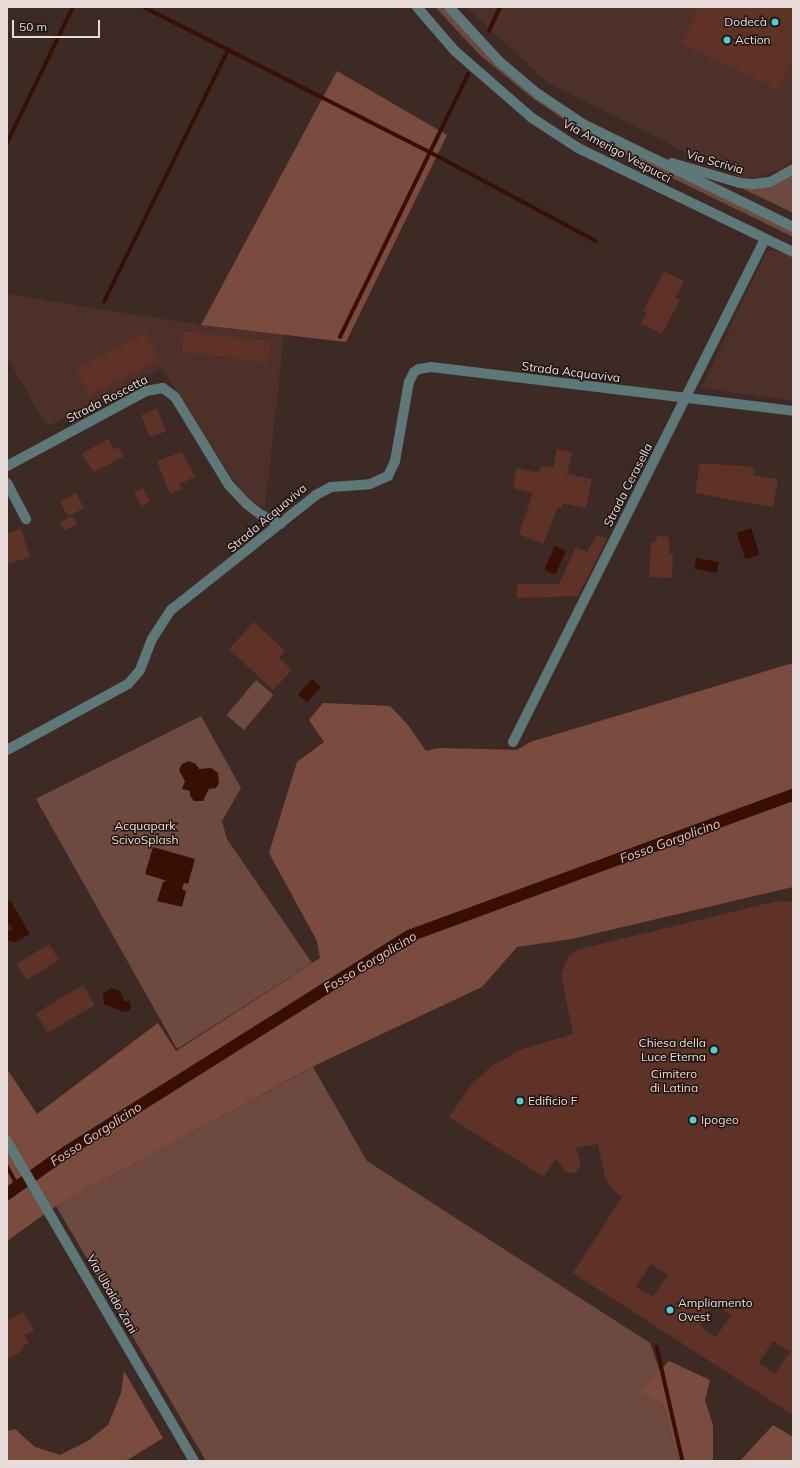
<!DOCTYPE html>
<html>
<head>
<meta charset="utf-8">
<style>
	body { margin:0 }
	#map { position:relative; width:800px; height:1468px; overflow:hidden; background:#3e2a24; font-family:Mulish,sans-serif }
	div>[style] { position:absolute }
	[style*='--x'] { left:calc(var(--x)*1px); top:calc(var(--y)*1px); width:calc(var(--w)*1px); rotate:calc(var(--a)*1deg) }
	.built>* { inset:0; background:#4c3029 }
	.green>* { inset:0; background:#6d493f; transform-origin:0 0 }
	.forest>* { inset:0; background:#7a4b3f }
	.water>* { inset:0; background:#370f05; transform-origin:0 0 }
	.stream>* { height:3.5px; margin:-1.75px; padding:0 1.75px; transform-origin:1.75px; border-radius:1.75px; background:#370f05 }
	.canal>* { height:12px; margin:-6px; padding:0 6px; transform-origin:6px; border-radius:6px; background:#370f05 }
	.building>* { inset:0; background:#5f3227; transform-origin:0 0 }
	.minor>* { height:10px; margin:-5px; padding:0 5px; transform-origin:5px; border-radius:5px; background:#5e7879 }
	.dots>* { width:11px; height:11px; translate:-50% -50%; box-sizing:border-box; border:2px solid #1e1513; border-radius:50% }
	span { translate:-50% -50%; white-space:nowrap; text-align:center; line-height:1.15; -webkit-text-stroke:3px #1e1513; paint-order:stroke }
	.poi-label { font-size:12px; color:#e9dbd8 }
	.right { translate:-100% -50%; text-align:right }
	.left { translate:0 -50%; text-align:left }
	.street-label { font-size:12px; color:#e9dbd8 }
	.park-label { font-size:12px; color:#f8d7ce }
	.water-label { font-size:13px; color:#fdbdac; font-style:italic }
	.frame { position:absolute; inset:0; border:8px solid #e9dbd8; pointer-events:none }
	.scale { position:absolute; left:12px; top:20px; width:88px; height:18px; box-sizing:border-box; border:2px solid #e9dbd8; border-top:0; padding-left:5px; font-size:12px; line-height:14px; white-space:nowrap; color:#e9dbd8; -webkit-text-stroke:3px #1e1513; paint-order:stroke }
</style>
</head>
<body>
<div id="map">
	<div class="built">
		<i style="clip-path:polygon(466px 7px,793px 7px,793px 159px,778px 171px,759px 177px,742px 178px,685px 152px,547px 82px)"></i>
		<i style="clip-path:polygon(773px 250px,793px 257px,793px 401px,701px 388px,767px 251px)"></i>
		<i style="clip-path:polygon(7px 294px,201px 325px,284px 335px,265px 508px,244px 497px,162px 368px,47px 427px,7px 357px)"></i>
	</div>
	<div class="green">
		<i style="clip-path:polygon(435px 7px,442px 7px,491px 56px,611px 143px,793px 232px,793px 237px,603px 144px,572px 125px,531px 97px,481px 56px)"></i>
		<i style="clip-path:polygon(793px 175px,793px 213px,739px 187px,768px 187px)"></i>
		<i style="left:256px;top:680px;width:23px;height:46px;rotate:40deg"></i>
		<i style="clip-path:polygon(201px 716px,241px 788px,222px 821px,227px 839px,312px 963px,177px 1049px,36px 799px)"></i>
		<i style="clip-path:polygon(313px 1067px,367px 1161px,650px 1343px,660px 1371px,638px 1392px,663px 1405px,679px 1461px,206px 1461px,56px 1206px)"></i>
	</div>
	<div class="forest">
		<i style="clip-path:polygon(337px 71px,447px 135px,346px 342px,201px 325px)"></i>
		<i style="clip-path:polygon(793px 663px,793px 887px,572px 939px,517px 947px,482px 987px,320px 1063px,56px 1206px,7px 1241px,7px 1069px,37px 1114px,158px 1023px,176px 1051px,320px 958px,317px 941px,269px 853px,297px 762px,324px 742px,309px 720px,323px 703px,390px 706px,408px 725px,426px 751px,438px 748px,517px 750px,530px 742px)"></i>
		<i style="clip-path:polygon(669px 1361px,710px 1380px,705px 1400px,713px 1425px,713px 1461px,679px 1461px,663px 1405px,638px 1392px)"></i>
		<i style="clip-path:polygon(124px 1371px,163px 1438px,126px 1461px,8px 1461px,7px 1431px,15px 1429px,35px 1447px,60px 1455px,88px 1441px,108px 1425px,121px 1393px)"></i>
		<i style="clip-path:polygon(773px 1425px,793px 1437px,793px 1461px,740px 1461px)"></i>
	</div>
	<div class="water">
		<i style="left:751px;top:528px;width:28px;height:15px;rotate:72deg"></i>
		<i style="left:555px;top:546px;width:12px;height:26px;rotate:24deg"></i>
		<i style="left:696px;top:558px;width:23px;height:11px;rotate:10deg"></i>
		<i style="left:312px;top:679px;width:12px;height:21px;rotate:42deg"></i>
		<i style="clip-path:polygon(189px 761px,196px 764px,199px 769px,211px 768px,218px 773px,219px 783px,216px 788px,209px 789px,203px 801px,194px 801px,190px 796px,190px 791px,182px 789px,185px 781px,179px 770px,182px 764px)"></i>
		<i style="clip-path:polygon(153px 847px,195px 859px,188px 884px,184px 883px,182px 889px,186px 891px,182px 907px,157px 901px,163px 882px,167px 881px,145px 874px)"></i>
		<i style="clip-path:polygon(10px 900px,30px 934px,15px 942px,7px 940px,7px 932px,13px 929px,7px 922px,7px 902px)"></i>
		<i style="clip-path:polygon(112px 988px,121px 992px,124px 1001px,130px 1001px,131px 1008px,129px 1011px,124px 1012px,104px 1004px,103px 993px)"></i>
	</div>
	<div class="stream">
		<i style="--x:144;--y:7;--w:321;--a:26.9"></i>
		<i style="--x:430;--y:152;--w:188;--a:28.2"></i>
		<i style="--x:489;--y:31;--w:26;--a:-65"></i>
		<i style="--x:7;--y:143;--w:151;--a:-64.1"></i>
		<i style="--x:104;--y:302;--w:281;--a:-63.8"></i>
		<i style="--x:340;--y:337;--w:292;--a:-64"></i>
		<i style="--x:7;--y:1166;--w:23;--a:61"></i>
		<i style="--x:657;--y:1347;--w:117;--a:77.2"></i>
	</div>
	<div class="canal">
		<i style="--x:7;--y:1194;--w:72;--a:-35.4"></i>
		<i style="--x:66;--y:1152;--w:405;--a:-32.2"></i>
		<i style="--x:409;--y:936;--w:409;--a:-20.2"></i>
	</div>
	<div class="building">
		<i style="clip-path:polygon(699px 7px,793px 7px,793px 59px,778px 90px,681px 44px)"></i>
		<i style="clip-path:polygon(664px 271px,684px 281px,675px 298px,680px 300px,662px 334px,641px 323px,647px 313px,643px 311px)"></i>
		<i style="left:184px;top:331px;width:87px;height:21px;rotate:7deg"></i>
		<i style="left:146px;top:333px;width:30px;height:79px;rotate:63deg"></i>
		<i style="left:157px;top:409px;width:24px;height:17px;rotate:68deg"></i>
		<i style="clip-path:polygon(108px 439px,114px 450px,119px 447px,124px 456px,94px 472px,81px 454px)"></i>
		<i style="clip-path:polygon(557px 449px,572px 452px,567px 474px,592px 479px,586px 508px,563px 503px,562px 508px,558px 507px,543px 544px,519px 534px,533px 493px,513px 488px,517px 468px,539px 473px,541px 466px,553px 468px)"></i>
		<i style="clip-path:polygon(182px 452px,195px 477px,179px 484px,182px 489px,170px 494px,157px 461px)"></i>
		<i style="clip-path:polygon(700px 463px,754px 467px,753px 475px,778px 479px,773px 507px,695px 493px)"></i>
		<i style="left:143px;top:488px;width:15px;height:10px;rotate:62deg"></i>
		<i style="left:76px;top:493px;width:17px;height:18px;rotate:62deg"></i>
		<i style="left:73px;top:516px;width:9px;height:15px;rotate:63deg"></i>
		<i style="clip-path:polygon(21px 529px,30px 557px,7px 564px,7px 533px)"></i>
		<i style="clip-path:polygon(597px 535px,607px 539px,578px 596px,517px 598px,517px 584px,559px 584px,576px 547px,587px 552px)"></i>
		<i style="clip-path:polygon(657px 536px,669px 537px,669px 554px,673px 554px,672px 578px,649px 577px,651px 542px,656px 543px)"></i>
		<i style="clip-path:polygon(254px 622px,285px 651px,279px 658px,292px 670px,273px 690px,229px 649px)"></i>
		<i style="clip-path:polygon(evenodd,777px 901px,793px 902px,793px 1415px,573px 1273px,622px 1197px,613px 1190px,605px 1178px,598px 1144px,576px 1148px,581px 1165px,575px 1173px,566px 1172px,556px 1158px,544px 1177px,449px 1117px,471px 1085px,492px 1066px,522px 1049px,573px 1034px,561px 973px,569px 956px,576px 950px,777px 901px,651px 1264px,668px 1275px,653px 1297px,636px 1287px,651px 1264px,777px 901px,714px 1304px,731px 1315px,716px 1337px,700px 1326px,714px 1304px,777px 901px,773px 1341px,790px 1352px,775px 1374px,759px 1363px,773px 1341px)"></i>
		<i style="left:49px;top:944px;width:19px;height:38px;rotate:58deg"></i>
		<i style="left:83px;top:985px;width:23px;height:55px;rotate:59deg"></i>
		<i style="clip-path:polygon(23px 1312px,34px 1330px,24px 1335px,29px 1343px,21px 1347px,23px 1350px,7px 1360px,7px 1321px)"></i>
	</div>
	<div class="minor">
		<i style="--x:417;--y:7;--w:58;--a:49.2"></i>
		<i style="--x:455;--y:51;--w:102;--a:41"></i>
		<i style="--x:532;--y:118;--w:55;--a:33.1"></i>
		<i style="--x:578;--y:148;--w:239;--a:25.8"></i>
		<i style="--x:449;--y:7;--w:75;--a:47.2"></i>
		<i style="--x:500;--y:62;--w:50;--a:40.1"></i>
		<i style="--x:538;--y:94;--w:54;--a:33.7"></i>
		<i style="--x:583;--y:124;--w:234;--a:26.1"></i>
		<i style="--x:672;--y:163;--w:71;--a:16.4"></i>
		<i style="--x:740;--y:183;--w:13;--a:4"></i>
		<i style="--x:753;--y:184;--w:17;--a:-7"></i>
		<i style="--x:770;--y:182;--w:26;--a:-29"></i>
		<i style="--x:7;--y:466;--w:158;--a:-28.3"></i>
		<i style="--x:146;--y:391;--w:17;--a:-10"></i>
		<i style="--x:163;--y:388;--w:15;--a:37"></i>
		<i style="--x:175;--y:397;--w:103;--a:58.5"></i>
		<i style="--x:229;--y:485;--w:26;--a:47"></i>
		<i style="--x:247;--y:504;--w:16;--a:38"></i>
		<i style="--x:260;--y:514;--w:23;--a:25"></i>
		<i style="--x:7;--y:483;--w:41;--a:62.2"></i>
		<i style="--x:513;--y:742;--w:563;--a:-63.39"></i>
		<i style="--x:7;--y:750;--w:138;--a:-28.6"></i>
		<i style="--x:128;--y:684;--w:18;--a:-49"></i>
		<i style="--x:140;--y:670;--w:33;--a:-69"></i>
		<i style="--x:152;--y:639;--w:35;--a:-57"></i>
		<i style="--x:171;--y:610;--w:185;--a:-38.4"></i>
		<i style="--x:316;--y:495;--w:17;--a:-28"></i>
		<i style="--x:331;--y:487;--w:39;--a:-4"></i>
		<i style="--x:370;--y:484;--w:20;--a:-24"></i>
		<i style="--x:388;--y:476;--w:17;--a:-65"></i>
		<i style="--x:395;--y:461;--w:80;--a:-80"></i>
		<i style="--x:409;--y:382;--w:11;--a:-63"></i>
		<i style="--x:414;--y:372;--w:6;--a:-31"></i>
		<i style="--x:419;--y:369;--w:12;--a:-9"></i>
		<i style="--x:431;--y:367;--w:365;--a:6.9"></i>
		<i style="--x:7;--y:1141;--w:371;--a:59.7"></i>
	</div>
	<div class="dots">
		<i style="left:775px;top:22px;background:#51ccd2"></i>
		<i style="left:727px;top:40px;background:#51ccd2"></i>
		<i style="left:714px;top:1050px;background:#51ccd2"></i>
		<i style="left:520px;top:1101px;background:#51ccd2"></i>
		<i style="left:693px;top:1120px;background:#51ccd2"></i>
		<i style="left:670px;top:1310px;background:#51ccd2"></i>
	</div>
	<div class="poi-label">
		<span class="right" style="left:767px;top:22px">Dodecà</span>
		<span class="left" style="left:735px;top:40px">Action</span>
		<span class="right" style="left:706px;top:1050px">Chiesa della<br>Luce Eterna</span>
		<span class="left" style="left:528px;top:1101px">Edificio F</span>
		<span class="left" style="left:701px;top:1120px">Ipogeo</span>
		<span class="left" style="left:678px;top:1310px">Ampliamento<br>Ovest</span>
	</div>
	<div class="street-label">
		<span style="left:617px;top:151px;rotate:28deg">Via Amerigo Vespucci</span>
		<span style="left:715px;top:162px;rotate:16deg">Via Scrivia</span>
		<span style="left:571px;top:372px;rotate:7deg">Strada Acquaviva</span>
		<span style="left:107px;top:399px;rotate:-27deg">Strada Roscetta</span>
		<span style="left:628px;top:485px;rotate:-63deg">Strada Cerasella</span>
		<span style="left:267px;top:518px;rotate:-40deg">Strada Acquaviva</span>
		<span style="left:112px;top:1294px;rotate:60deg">Via Ubaldo Zani</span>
	</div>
	<div class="park-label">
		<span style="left:145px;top:833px">Acquapark<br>ScivoSplash</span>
		<span style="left:674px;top:1081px">Cimitero<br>di Latina</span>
	</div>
	<div class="water-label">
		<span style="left:670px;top:841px;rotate:-20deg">Fosso Gorgolicino</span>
		<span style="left:370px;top:962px;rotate:-31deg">Fosso Gorgolicino</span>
		<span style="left:96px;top:1134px;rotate:-33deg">Fosso Gorgolicino</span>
	</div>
	<div class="frame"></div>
	<div class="scale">50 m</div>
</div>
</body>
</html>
